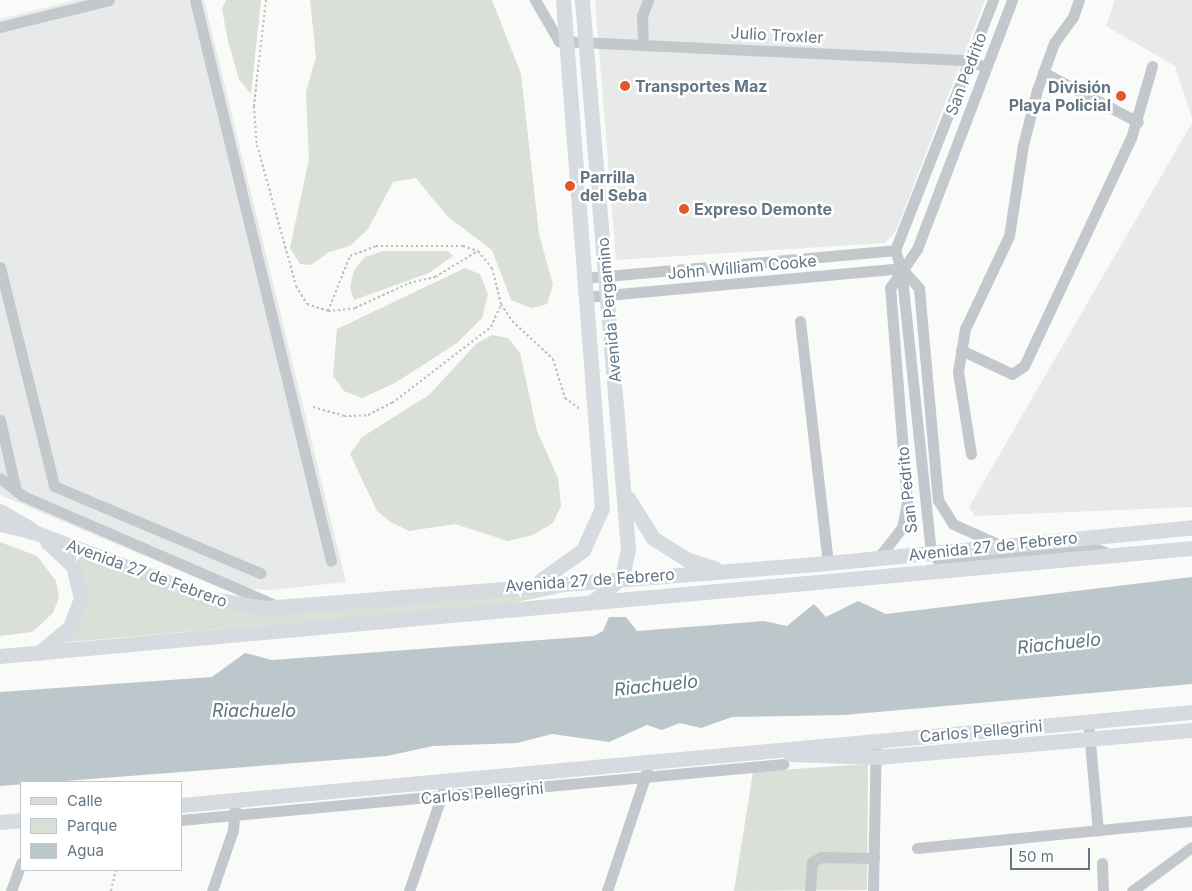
<!DOCTYPE html>
<html>
<head>
<meta charset="utf-8">
<style>
	body { margin:0 }
	#map { position:relative; width:1192px; height:891px; overflow:hidden; background:#fafaf8; font-family:Inter,sans-serif }
	div>[style] { position:absolute }
	[style*='--x'] { left:calc(var(--x)*1px); top:calc(var(--y)*1px); width:calc(var(--w)*1px); rotate:calc(var(--a)*1deg) }
	.built>* { inset:0; background:#e8e9e9 }
	.green>* { inset:0; background:#dadfd7 }
	.water>* { inset:0; background:#bbc7cb }
	.path>* { height:2px; margin-top:-1px; transform-origin:0; background:repeating-linear-gradient(90deg,#bbbfc2 0 2.5px,transparent 0 5px) }
	.minor>* { height:11px; margin:-5.5px; padding:0 5.5px; transform-origin:5.5px; border-radius:5.5px; background:#c3c8cc }
	.major>* { height:15px; margin:-7.5px; padding:0 7.5px; transform-origin:7.5px; border-radius:7.5px; background:#d6dbdf }
	.highway>* { height:18px; margin:-9px; padding:0 9px; transform-origin:9px; border-radius:9px; background:#d6dbdf }
	.dots>* { width:14px; height:14px; translate:-50% -50%; box-sizing:border-box; border:2px solid #fff; border-radius:50% }
	span { translate:-50% -50%; white-space:nowrap; text-align:center; line-height:1.15; -webkit-text-stroke:5px #fff; paint-order:stroke }
	.street-label { font-size:16px; color:#657683 }
	.poi-label { font-size:16px; color:#657683; font-weight:700 }
	.left { translate:0 -50%; text-align:left }
	.right { translate:-100% -50%; text-align:right }
	.water-label { font-size:18px; color:#60757c; font-style:italic }
	.legend { position:absolute; left:20px; top:781px; width:162px; height:90px; box-sizing:border-box; background:#fff; border:1px solid #c1c8cd; margin:0; padding:6px 9px; list-style:none; font-size:15px; color:#657683 }
	.legend li { display:flex; align-items:center; gap:10px; height:25px }
	.legend b { width:25px; border:1px solid #c1c8cd }
	.scale { position:absolute; left:1010px; top:848px; width:80px; height:22px; box-sizing:border-box; border:2px solid #657683; border-top:0; padding-left:6px; font-size:15px; line-height:18px; white-space:nowrap; color:#657683; -webkit-text-stroke:4px #fff; paint-order:stroke }
</style>
</head>
<body>
<div id="map">
	<div class="built">
		<i style="clip-path:polygon(77px 0,204px 0,346px 582px,270px 590px,218px 587px,0 495px,0 19px)"></i>
		<i style="clip-path:polygon(595px 0,985px 0,896px 231px,885px 243px,616px 260px)"></i>
		<i style="clip-path:polygon(1115px 0,1192px 0,1192px 118px,1175px 66px,1106px 26px)"></i>
		<i style="clip-path:polygon(1192px 123px,1192px 507px,975px 516px,969px 507px)"></i>
	</div>
	<div class="green">
		<i style="clip-path:polygon(226px 0,261px 0,251px 94px,239px 79px,228px 41px,222px 9px)"></i>
		<i style="clip-path:polygon(310px 0,492px 0,521px 74px,539px 234px,553px 285px,547px 304px,532px 308px,511px 300px,492px 250px,447px 216px,416px 178px,393px 182px,368px 229px,350px 246px,329px 252px,311px 265px,300px 264px,290px 248px,309px 159px,306px 92px,316px 57px)"></i>
		<i style="clip-path:polygon(384px 251px,448px 251px,453px 256px,429px 273px,354px 300px,350px 287px,354px 270px,365px 257px)"></i>
		<i style="clip-path:polygon(465px 268px,480px 274px,488px 294px,482px 318px,457px 343px,395px 383px,362px 398px,344px 391px,333px 376px,337px 329px)"></i>
		<i style="clip-path:polygon(492px 335px,508px 338px,520px 353px,537px 431px,558px 478px,561px 506px,553px 523px,533px 535px,508px 541px,455px 524px,409px 531px,391px 522px,377px 511px,350px 454px,362px 437px,429px 395px,476px 344px)"></i>
		<i style="clip-path:polygon(0 542px,37px 556px,56px 581px,59px 597px,53px 613px,32px 632px,0 636px)"></i>
		<i style="clip-path:polygon(61px 547px,220px 607px,604px 584px,507px 604px,59px 643px,80px 617px)"></i>
		<i style="clip-path:polygon(868px 764px,867px 890px,734px 891px,753px 772px)"></i>
	</div>
	<div class="water">
		<i style="clip-path:polygon(1192px 577px,1192px 684px,844px 715px,732px 717px,701px 728px,680px 723px,662px 730px,647px 725px,609px 742px,552px 734px,517px 743px,433px 746px,387px 756px,0 786px,0 692px,212px 677px,245px 653px,272px 660px,594px 636px,603px 631px,609px 617px,626px 617px,637px 631px,764px 621px,787px 626px,814px 604px,826px 617px,858px 601px,886px 614px)"></i>
	</div>
	<div class="path">
		<i style="--x:266;--y:0;--w:107;--a:96.5"></i>
		<i style="--x:254;--y:106;--w:39;--a:86"></i>
		<i style="--x:257;--y:145;--w:146;--a:74.5"></i>
		<i style="--x:296;--y:286;--w:21;--a:59"></i>
		<i style="--x:307;--y:304;--w:22;--a:18"></i>
		<i style="--x:328;--y:311;--w:27;--a:-6"></i>
		<i style="--x:355;--y:308;--w:60;--a:-24.8"></i>
		<i style="--x:409;--y:283;--w:27;--a:-13"></i>
		<i style="--x:435;--y:277;--w:50;--a:-31.2"></i>
		<i style="--x:478;--y:251;--w:22;--a:51"></i>
		<i style="--x:492;--y:268;--w:37;--a:76"></i>
		<i style="--x:501;--y:304;--w:20;--a:57"></i>
		<i style="--x:512;--y:321;--w:56;--a:42.8"></i>
		<i style="--x:553;--y:359;--w:41;--a:72.9"></i>
		<i style="--x:565;--y:398;--w:20;--a:37"></i>
		<i style="--x:328;--y:311;--w:59;--a:-68.2"></i>
		<i style="--x:350;--y:256;--w:28;--a:-21"></i>
		<i style="--x:376;--y:246;--w:87;--a:0"></i>
		<i style="--x:463;--y:246;--w:16;--a:18"></i>
		<i style="--x:313;--y:407;--w:32;--a:16"></i>
		<i style="--x:344;--y:416;--w:24;--a:-2"></i>
		<i style="--x:368;--y:415;--w:27;--a:-27"></i>
		<i style="--x:392;--y:403;--w:125;--a:-37.5"></i>
		<i style="--x:491;--y:327;--w:24;--a:-66"></i>
		<i style="--x:111;--y:891;--w:22;--a:-77"></i>
	</div>
	<div class="minor">
		<i style="--x:195;--y:0;--w:577;--a:76.37"></i>
		<i style="--x:535;--y:0;--w:48;--a:59.7"></i>
		<i style="--x:559;--y:41;--w:409;--a:2.7"></i>
		<i style="--x:968;--y:60;--w:18;--a:22"></i>
		<i style="--x:993;--y:0;--w:269;--a:111.4"></i>
		<i style="--x:895;--y:250;--w:19;--a:72"></i>
		<i style="--x:901;--y:268;--w:286;--a:84"></i>
		<i style="--x:931;--y:552;--w:11;--a:49"></i>
		<i style="--x:938;--y:560;--w:154;--a:-4.9"></i>
		<i style="--x:1091;--y:547;--w:20;--a:20"></i>
		<i style="--x:0;--y:27;--w:112;--a:-13.9"></i>
		<i style="--x:643;--y:44;--w:28;--a:-92"></i>
		<i style="--x:642;--y:16;--w:17;--a:-69"></i>
		<i style="--x:1043;--y:72;--w:107;--a:27.8"></i>
		<i style="--x:0;--y:267;--w:226;--a:76.1"></i>
		<i style="--x:54;--y:486;--w:224;--a:22.9"></i>
		<i style="--x:901;--y:268;--w:27;--a:48"></i>
		<i style="--x:919;--y:288;--w:213;--a:84.9"></i>
		<i style="--x:938;--y:500;--w:28;--a:58"></i>
		<i style="--x:953;--y:524;--w:49;--a:24"></i>
		<i style="--x:584;--y:278;--w:312;--a:-5.1"></i>
		<i style="--x:585;--y:297;--w:317;--a:-5.2"></i>
		<i style="--x:800;--y:321;--w:244;--a:83.4"></i>
		<i style="--x:961;--y:350;--w:56;--a:25.2"></i>
		<i style="--x:1012;--y:374;--w:14;--a:-34"></i>
		<i style="--x:1024;--y:366;--w:252;--a:-64.9"></i>
		<i style="--x:1131;--y:138;--w:75;--a:-73.7"></i>
		<i style="--x:0;--y:420;--w:73;--a:77.3"></i>
		<i style="--x:971;--y:454;--w:83;--a:-99"></i>
		<i style="--x:958;--y:372;--w:44;--a:-80.8"></i>
		<i style="--x:965;--y:329;--w:103;--a:-64.7"></i>
		<i style="--x:1009;--y:236;--w:92;--a:-81.3"></i>
		<i style="--x:1023;--y:145;--w:57;--a:-75.7"></i>
		<i style="--x:1037;--y:90;--w:50;--a:-70.1"></i>
		<i style="--x:1054;--y:43;--w:32;--a:-54"></i>
		<i style="--x:1073;--y:17;--w:18;--a:-71"></i>
		<i style="--x:0;--y:478;--w:29;--a:38"></i>
		<i style="--x:23;--y:496;--w:279;--a:23.4"></i>
		<i style="--x:879;--y:557;--w:37;--a:-52"></i>
		<i style="--x:902;--y:528;--w:26;--a:-79"></i>
		<i style="--x:907;--y:502;--w:215;--a:-94.5"></i>
		<i style="--x:890;--y:288;--w:47;--a:-55.3"></i>
		<i style="--x:917;--y:249;--w:267;--a:-69.1"></i>
		<i style="--x:1089;--y:731;--w:100;--a:84.9"></i>
		<i style="--x:181;--y:820;--w:605;--a:-5.31"></i>
		<i style="--x:917;--y:848;--w:276;--a:-5.6"></i>
		<i style="--x:1102;--y:863;--w:28;--a:88"></i>
		<i style="--x:11;--y:891;--w:30;--a:-70"></i>
		<i style="--x:212;--y:891;--w:65;--a:-71"></i>
		<i style="--x:233;--y:830;--w:21;--a:-85"></i>
		<i style="--x:409;--y:891;--w:106;--a:-71.2"></i>
		<i style="--x:607;--y:891;--w:126;--a:-71.6"></i>
		<i style="--x:810;--y:891;--w:29;--a:-86"></i>
		<i style="--x:812;--y:862;--w:10;--a:-29"></i>
		<i style="--x:821;--y:857;--w:53;--a:1.1"></i>
		<i style="--x:873;--y:891;--w:150;--a:-88.9"></i>
		<i style="--x:1132;--y:891;--w:74;--a:-36.3"></i>
	</div>
	<div class="major">
		<i style="--x:582;--y:0;--w:551;--a:85.21"></i>
		<i style="--x:628;--y:549;--w:29;--a:102"></i>
		<i style="--x:622;--y:577;--w:38;--a:140"></i>
		<i style="--x:628;--y:498;--w:47;--a:58"></i>
		<i style="--x:653;--y:538;--w:41;--a:32.2"></i>
		<i style="--x:688;--y:560;--w:28;--a:17"></i>
		<i style="--x:0;--y:524;--w:32;--a:13"></i>
		<i style="--x:31;--y:531;--w:194;--a:20.5"></i>
		<i style="--x:213;--y:599;--w:52;--a:10"></i>
		<i style="--x:264;--y:608;--w:566;--a:-4.56"></i>
		<i style="--x:828;--y:563;--w:366;--a:-5.6"></i>
		<i style="--x:541;--y:580;--w:52;--a:-35.5"></i>
		<i style="--x:583;--y:550;--w:46;--a:-65.7"></i>
		<i style="--x:602;--y:508;--w:509;--a:-94.39"></i>
		<i style="--x:39;--y:653;--w:40;--a:-40"></i>
		<i style="--x:70;--y:627;--w:31;--a:-69"></i>
		<i style="--x:81;--y:598;--w:33;--a:-104"></i>
		<i style="--x:73;--y:566;--w:35;--a:-137"></i>
		<i style="--x:0;--y:656;--w:1197;--a:-5.18"></i>
		<i style="--x:791;--y:754;--w:86;--a:2"></i>
		<i style="--x:877;--y:757;--w:316;--a:-4.9"></i>
		<i style="--x:181;--y:805;--w:1015;--a:-5.26"></i>
		<i style="--x:0;--y:822;--w:21;--a:-5"></i>
	</div>
	<div class="highway">
		<i style="--x:0;--y:513;--w:36;--a:30"></i>
	</div>
	<div class="dots">
		<i style="left:625px;top:86px;background:#e4572e"></i>
		<i style="left:1121px;top:96px;background:#e4572e"></i>
		<i style="left:570px;top:186px;background:#e4572e"></i>
		<i style="left:684px;top:209px;background:#e4572e"></i>
	</div>
	<div class="street-label">
		<span style="left:777px;top:35px;rotate:3deg">Julio Troxler</span>
		<span style="left:966px;top:74px;rotate:-69deg">San Pedrito</span>
		<span style="left:742px;top:267px;rotate:-5deg">John William Cooke</span>
		<span style="left:609px;top:310px;rotate:-95deg">Avenida Pergamino</span>
		<span style="left:907px;top:490px;rotate:-96deg">San Pedrito</span>
		<span style="left:993px;top:546px;rotate:-6deg">Avenida 27 de Febrero</span>
		<span style="left:147px;top:573px;rotate:20deg">Avenida 27 de Febrero</span>
		<span style="left:590px;top:580px;rotate:-4deg">Avenida 27 de Febrero</span>
		<span style="left:981px;top:731px;rotate:-5deg">Carlos Pellegrini</span>
		<span style="left:482px;top:793px;rotate:-5deg">Carlos Pellegrini</span>
	</div>
	<div class="poi-label">
		<span class="left" style="left:635px;top:86px">Transportes Maz</span>
		<span class="right" style="left:1111px;top:96px">División<br>Playa Policial</span>
		<span class="left" style="left:580px;top:186px">Parrilla<br>del Seba</span>
		<span class="left" style="left:694px;top:209px">Expreso Demonte</span>
	</div>
	<div class="water-label">
		<span style="left:1059px;top:644px;rotate:-6deg">Riachuelo</span>
		<span style="left:656px;top:686px;rotate:-6deg">Riachuelo</span>
		<span style="left:254px;top:711px">Riachuelo</span>
	</div>
	<ul class="legend">
	<li><b style="height:6px;background:#d6dbdf"></b>Calle</li>
	<li><b style="height:14px;background:#dadfd7"></b>Parque</li>
	<li><b style="height:14px;background:#bbc7cb"></b>Agua</li>
	</ul>
	<div class="scale">50 m</div>
</div>
</body>
</html>
